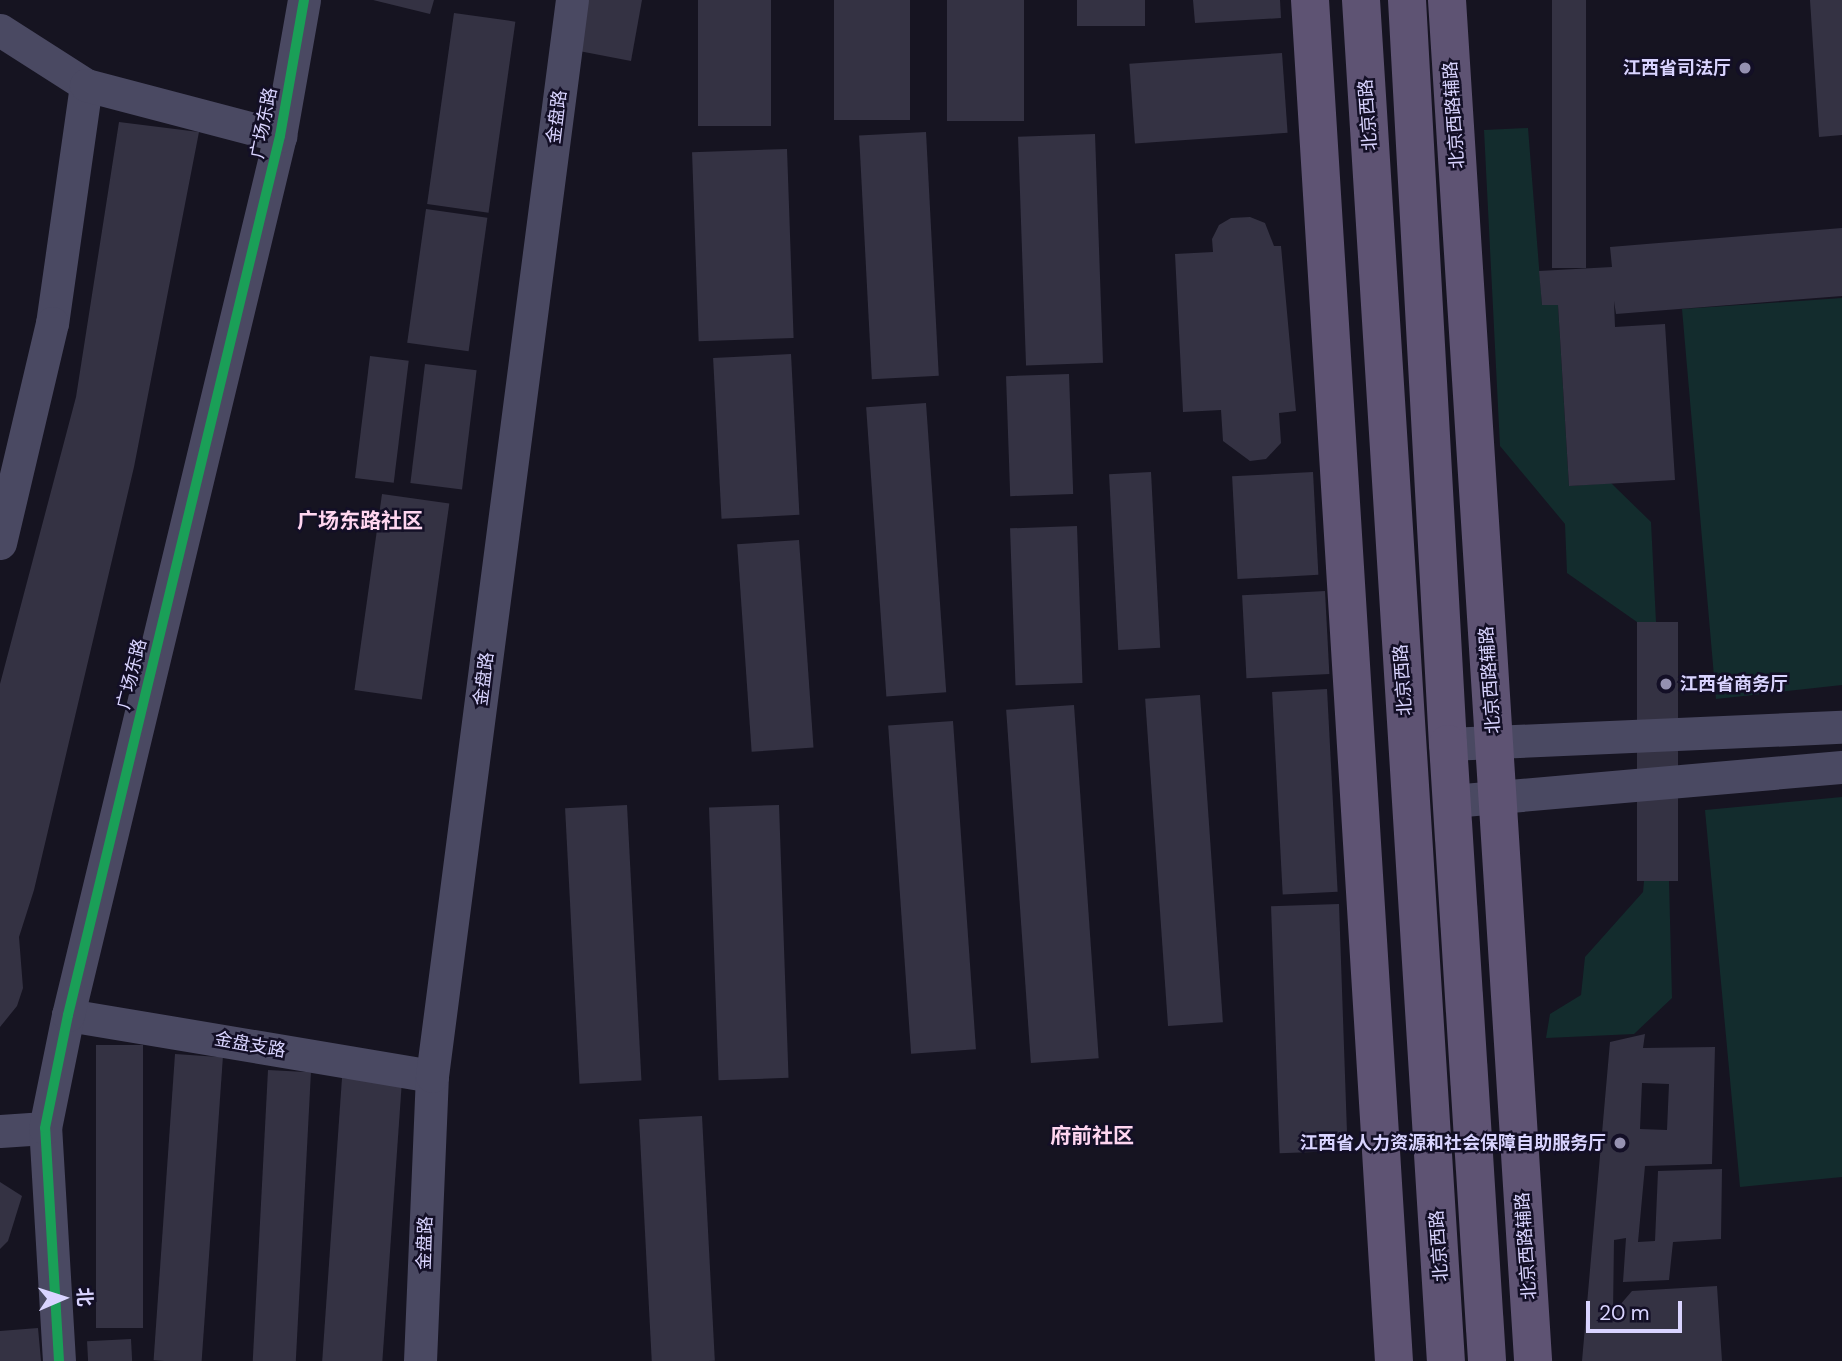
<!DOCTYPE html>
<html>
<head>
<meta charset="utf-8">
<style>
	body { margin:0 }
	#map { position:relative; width:1842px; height:1361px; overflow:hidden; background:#161421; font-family:"DM Sans","Noto Sans SC",sans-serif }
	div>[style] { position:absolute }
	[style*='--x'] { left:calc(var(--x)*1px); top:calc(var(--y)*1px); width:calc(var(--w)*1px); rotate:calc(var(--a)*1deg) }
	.green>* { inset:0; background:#132c2d }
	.building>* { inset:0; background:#343243; transform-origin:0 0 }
	.minor>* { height:33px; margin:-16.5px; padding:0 16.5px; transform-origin:16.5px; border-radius:16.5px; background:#4a4962 }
	.major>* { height:38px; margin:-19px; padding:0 19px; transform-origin:19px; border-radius:19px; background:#5e5373 }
	.cycleway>* { height:10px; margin:-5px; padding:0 5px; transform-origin:5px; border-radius:5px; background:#1a9f57 }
	.dots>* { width:19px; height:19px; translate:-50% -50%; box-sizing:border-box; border:4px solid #130f26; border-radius:50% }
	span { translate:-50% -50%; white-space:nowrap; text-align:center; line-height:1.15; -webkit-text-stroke:5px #130f26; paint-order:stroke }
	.poi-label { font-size:18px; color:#d9d4ff; font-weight:700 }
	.right { translate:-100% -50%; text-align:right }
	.left { translate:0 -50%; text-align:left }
	.street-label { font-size:18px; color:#d9d4ff }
	.quarter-label { font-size:21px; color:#ffd6f0; font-weight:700 }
	.north { position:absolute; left:28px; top:1263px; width:70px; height:70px; -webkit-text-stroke:5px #130f26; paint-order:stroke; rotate:87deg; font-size:19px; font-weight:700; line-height:28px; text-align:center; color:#d9d4ff }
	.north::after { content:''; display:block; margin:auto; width:24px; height:32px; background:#d9d4ff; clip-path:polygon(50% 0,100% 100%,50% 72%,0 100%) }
	.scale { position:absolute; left:1586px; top:1301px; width:96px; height:32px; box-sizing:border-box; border:4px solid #d9d4ff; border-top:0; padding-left:9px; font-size:21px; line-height:24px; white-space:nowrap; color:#d9d4ff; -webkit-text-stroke:5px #130f26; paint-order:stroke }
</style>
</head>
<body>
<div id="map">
	<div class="green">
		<i style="clip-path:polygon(1528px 128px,1542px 305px,1558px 305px,1569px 486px,1611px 483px,1651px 522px,1656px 622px,1637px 622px,1567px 573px,1565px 524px,1500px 446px,1484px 130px)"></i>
		<i style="clip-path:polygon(1842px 298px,1842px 685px,1716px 699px,1682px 309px)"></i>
		<i style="clip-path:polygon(1842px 797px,1842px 1177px,1740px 1187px,1705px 810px)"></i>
		<i style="clip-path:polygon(1644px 881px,1669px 881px,1672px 998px,1634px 1034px,1546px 1038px,1550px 1014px,1581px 995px,1585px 957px,1643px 892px)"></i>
	</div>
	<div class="building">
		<i style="clip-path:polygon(373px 0,434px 0,430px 14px)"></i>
		<i style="clip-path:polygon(588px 0,642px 0,631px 61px,579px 51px)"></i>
		<i style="left:698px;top:0;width:73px;height:126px"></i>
		<i style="left:834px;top:0;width:76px;height:120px"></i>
		<i style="left:947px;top:0;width:77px;height:121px"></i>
		<i style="left:1077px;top:0;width:68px;height:26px"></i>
		<i style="clip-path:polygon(1193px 0,1280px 0,1281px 18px,1195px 23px)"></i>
		<i style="left:1552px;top:0;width:34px;height:268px"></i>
		<i style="clip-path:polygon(1810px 0,1842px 0,1842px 135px,1819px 137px)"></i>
		<i style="left:454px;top:13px;width:62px;height:193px;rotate:8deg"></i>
		<i style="left:1282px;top:53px;width:80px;height:153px;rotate:86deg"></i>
		<i style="clip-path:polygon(119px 122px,199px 132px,134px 467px,34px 890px,19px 937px,23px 988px,17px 1006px,0 1027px,0 684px,76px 397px)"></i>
		<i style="left:926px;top:132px;width:244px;height:67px;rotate:87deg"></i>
		<i style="left:1095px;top:134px;width:229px;height:77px;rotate:88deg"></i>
		<i style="left:787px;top:149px;width:189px;height:95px;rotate:88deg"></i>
		<i style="left:426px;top:209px;width:62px;height:135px;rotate:8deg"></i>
		<i style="clip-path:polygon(1250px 217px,1265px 223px,1274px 246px,1281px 246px,1296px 411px,1279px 413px,1281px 443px,1266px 459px,1250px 461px,1223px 441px,1221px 410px,1183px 412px,1175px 254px,1213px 252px,1212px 239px,1219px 225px,1231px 218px)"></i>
		<i style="clip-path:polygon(1842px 228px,1842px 296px,1616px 314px,1614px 301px,1615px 327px,1665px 324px,1675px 480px,1569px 486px,1558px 305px,1542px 305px,1539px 271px,1612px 267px,1610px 247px)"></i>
		<i style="left:791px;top:354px;width:161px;height:78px;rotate:87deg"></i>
		<i style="left:370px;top:356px;width:39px;height:123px;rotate:7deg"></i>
		<i style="left:425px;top:364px;width:52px;height:120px;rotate:7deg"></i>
		<i style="left:1069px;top:374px;width:120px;height:63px;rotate:88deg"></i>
		<i style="left:926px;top:403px;width:290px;height:60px;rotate:86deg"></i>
		<i style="left:1151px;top:472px;width:176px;height:42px;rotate:87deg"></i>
		<i style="left:1313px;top:472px;width:103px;height:81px;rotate:87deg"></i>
		<i style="left:382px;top:494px;width:68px;height:198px;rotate:8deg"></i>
		<i style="left:1077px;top:526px;width:157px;height:67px;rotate:88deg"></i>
		<i style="left:799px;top:540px;width:208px;height:62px;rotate:86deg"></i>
		<i style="left:1325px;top:591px;width:83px;height:83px;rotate:87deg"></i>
		<i style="left:1637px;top:622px;width:41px;height:259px"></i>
		<i style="left:1327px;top:689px;width:203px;height:55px;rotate:87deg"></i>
		<i style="left:1200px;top:695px;width:328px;height:55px;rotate:86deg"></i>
		<i style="left:1074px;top:705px;width:354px;height:68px;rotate:86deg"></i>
		<i style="left:953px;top:721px;width:329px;height:65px;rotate:86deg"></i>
		<i style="left:627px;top:805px;width:276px;height:62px;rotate:87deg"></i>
		<i style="left:779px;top:805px;width:273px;height:70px;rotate:88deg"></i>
		<i style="left:1339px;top:904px;width:247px;height:68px;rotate:88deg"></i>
		<i style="clip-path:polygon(evenodd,1645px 1034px,1643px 1048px,1715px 1047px,1712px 1164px,1645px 1166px,1638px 1242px,1655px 1241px,1658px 1171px,1722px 1169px,1721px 1239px,1673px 1242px,1669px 1280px,1623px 1282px,1626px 1238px,1614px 1240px,1613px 1313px,1632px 1291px,1717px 1286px,1722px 1361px,1582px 1361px,1610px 1042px,1645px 1034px,1642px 1083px,1669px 1084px,1667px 1130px,1640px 1129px,1642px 1083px)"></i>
		<i style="left:96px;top:1045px;width:47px;height:283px"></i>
		<i style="left:175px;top:1054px;width:48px;height:307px;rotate:4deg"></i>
		<i style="left:268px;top:1070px;width:43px;height:292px;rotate:3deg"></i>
		<i style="left:342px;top:1078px;width:60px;height:284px;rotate:4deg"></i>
		<i style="left:702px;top:1116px;width:245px;height:63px;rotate:87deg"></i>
		<i style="clip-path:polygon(0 1182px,22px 1196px,8px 1241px,0 1249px)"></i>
		<i style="clip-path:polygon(38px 1328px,41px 1361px,0 1361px,0 1331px)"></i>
		<i style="left:131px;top:1339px;width:22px;height:44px;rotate:87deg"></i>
	</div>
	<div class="minor">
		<i style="--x:0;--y:30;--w:102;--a:32.6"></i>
		<i style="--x:86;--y:85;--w:240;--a:98.1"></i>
		<i style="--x:52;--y:323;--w:226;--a:103.3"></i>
		<i style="--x:86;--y:85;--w:201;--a:14.7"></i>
		<i style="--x:1448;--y:744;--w:394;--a:-2.5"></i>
		<i style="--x:1452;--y:801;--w:391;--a:-5"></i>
		<i style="--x:68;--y:1015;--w:369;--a:9.5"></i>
		<i style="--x:0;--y:1131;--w:45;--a:-3.8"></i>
		<i style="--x:59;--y:1361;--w:233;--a:-93.4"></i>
		<i style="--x:45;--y:1128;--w:115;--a:-78.5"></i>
		<i style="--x:68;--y:1015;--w:904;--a:-76.44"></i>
		<i style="--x:280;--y:136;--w:138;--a:-80"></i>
		<i style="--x:420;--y:1361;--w:285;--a:-87.6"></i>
		<i style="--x:432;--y:1076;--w:1085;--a:-82.59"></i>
	</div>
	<div class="major">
		<i style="--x:1310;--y:0;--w:1364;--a:86.47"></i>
		<i style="--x:1361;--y:0;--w:1364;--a:86.43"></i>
		<i style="--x:1407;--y:0;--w:745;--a:86.85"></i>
		<i style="--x:1448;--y:744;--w:618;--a:86.38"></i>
		<i style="--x:1447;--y:0;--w:1364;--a:86.38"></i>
	</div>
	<div class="cycleway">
		<i style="--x:59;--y:1361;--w:233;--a:-93.4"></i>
		<i style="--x:45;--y:1128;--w:115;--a:-78.5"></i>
		<i style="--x:68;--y:1015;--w:904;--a:-76.44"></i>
		<i style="--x:280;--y:136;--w:138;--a:-80"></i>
	</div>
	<div class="dots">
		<i style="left:1745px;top:68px;background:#9591b1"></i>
		<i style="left:1666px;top:684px;background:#9591b1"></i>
		<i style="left:1620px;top:1143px;background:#9591b1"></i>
	</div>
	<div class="poi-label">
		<span class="right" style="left:1731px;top:68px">江西省司法厅</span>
		<span class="left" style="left:1680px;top:684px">江西省商务厅</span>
		<span class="right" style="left:1606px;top:1143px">江西省人力资源和社会保障自助服务厅</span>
	</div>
	<div class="street-label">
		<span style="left:1368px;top:115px;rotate:-94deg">北京西路</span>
		<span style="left:1454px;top:115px;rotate:-94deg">北京西路辅路</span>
		<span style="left:557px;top:117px;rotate:-83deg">金盘路</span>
		<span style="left:264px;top:123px;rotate:-79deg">广场东路</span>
		<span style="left:132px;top:674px;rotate:-76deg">广场东路</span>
		<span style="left:484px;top:679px;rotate:-83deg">金盘路</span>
		<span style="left:1403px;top:680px;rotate:-94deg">北京西路</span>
		<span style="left:1490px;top:680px;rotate:-94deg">北京西路辅路</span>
		<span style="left:250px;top:1045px;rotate:10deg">金盘支路</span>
		<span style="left:425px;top:1243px;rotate:-88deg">金盘路</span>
		<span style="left:1439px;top:1246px;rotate:-94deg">北京西路</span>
		<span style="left:1526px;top:1246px;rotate:-94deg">北京西路辅路</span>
	</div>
	<div class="quarter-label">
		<span style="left:360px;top:521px">广场东路社区</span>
		<span style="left:1092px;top:1136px">府前社区</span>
	</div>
	<div class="north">北</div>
	<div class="scale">20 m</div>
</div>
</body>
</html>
